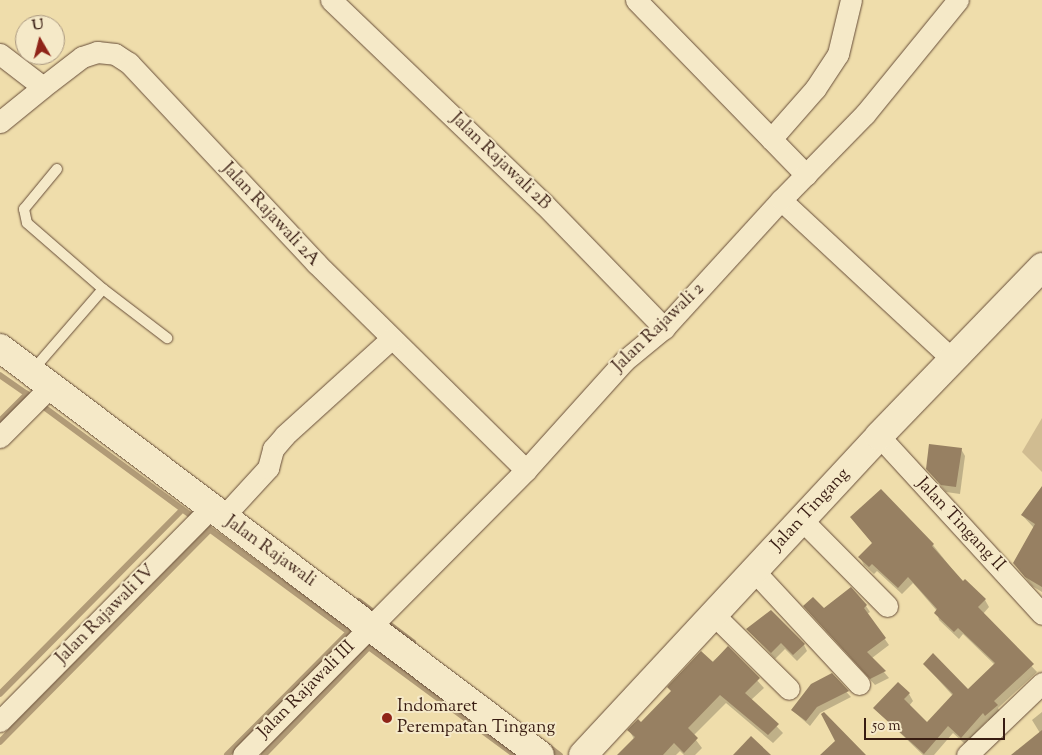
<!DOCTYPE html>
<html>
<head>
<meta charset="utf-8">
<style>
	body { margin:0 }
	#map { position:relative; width:1042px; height:755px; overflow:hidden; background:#efddab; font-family:"Sorts Mill Goudy",serif }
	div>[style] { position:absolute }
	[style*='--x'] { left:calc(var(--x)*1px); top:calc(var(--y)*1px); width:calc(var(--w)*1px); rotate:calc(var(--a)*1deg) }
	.green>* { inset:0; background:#d0bc91 }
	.shadow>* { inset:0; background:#0003 }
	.stream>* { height:5.5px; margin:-2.75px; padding:0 2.75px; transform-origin:2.75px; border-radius:2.75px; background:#b19b77 }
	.building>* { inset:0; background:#978062 }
	.roads { filter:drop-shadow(0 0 1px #664c38) drop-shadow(0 0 1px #664c38) }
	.lane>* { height:10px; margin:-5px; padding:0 5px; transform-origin:5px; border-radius:5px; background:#f5e9c8 }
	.street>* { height:21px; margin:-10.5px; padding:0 10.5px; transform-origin:10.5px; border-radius:10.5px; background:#f5e9c8 }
	.secondary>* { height:28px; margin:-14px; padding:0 14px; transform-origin:14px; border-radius:14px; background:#f5e9c8 }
	.dots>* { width:14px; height:14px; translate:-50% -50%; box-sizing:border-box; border:2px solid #f5e9c8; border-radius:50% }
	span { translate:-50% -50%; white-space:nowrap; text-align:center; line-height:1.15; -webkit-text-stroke:4px #f5e9c8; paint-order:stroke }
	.street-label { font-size:18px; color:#381c12 }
	.poi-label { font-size:18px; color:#381c12 }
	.left { translate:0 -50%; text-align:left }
	.north { position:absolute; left:15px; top:15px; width:50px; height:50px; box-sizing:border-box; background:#f5e9c8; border:1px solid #a9977f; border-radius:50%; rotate:352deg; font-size:14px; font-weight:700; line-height:20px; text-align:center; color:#381c12 }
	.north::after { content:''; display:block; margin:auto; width:18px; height:22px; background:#8f2418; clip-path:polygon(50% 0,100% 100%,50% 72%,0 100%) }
	.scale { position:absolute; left:864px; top:718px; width:141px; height:22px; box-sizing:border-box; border:2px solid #381c12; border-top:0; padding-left:6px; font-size:15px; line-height:18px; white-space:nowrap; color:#381c12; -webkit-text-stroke:4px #f5e9c8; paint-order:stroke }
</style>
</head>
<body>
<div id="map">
	<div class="green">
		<i style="clip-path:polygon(1042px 418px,1042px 472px,1022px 452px)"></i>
	</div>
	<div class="shadow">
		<i style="clip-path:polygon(961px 449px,965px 456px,960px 494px,946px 492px,927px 469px)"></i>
		<i style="clip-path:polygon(1042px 488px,1042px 592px,1032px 586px,1014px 563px,1034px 528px,1022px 515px)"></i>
		<i style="clip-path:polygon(852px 518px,933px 545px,963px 583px,985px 600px,989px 607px,983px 614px,1037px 672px,998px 708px,1001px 714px,990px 722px,988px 720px,965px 744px,953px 733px,934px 755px,923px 755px,874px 708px,909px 694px,913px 701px,909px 706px,927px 724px,953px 696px,924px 664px,968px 690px,995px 665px,963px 634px,959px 639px,939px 620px,937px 611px,913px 583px,902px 594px,877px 571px,874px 574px,864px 565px,860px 557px,873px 544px)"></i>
		<i style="clip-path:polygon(805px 606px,824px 610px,866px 606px,870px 612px,867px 614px,889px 645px,872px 658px,889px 678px,875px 685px)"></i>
		<i style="clip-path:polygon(747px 629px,804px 645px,807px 651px,797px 661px,785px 649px,775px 659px)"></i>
		<i style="clip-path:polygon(728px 648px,764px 688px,751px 700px,783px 733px,773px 743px,726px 703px,693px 736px,702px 748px,695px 755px,684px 755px,680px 751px,676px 755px,619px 755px,634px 739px,629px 730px,641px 724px)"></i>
		<i style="clip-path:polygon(831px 675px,851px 697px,820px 713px,810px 726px,792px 710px)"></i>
		<i style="clip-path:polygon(1042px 712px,1042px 755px,1013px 755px,1040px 733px,1032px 720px)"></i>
	</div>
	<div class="stream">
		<i style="--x:0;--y:375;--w:40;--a:34.9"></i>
		<i style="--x:40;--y:404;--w:391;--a:36.4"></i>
		<i style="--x:0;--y:421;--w:38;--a:-45"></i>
		<i style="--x:359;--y:601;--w:68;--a:37.2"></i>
		<i style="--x:362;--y:642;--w:190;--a:36.4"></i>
		<i style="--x:0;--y:694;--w:259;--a:-45.3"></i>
		<i style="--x:0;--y:742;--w:298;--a:-45.3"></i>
		<i style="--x:548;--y:746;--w:15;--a:37"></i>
		<i style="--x:227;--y:755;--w:173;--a:-45.2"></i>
		<i style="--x:264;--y:755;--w:151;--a:-45.8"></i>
	</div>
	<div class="building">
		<i style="clip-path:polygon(929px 444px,962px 448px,956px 487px,941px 485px,926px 469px)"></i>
		<i style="clip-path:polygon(1042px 486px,1042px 587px,1025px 577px,1013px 563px,1035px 524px,1021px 515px)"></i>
		<i style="clip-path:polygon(881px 489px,934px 544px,932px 546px,963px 581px,965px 579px,986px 599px,978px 607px,1034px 664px,994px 701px,998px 705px,985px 716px,983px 713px,961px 738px,948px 726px,924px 754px,873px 708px,898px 682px,910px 693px,904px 699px,927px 722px,953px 694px,923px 664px,933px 653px,968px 689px,995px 663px,958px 628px,954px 632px,934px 613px,937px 609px,908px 577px,898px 588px,872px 564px,869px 567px,858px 557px,872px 543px,850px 517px)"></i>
		<i style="clip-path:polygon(851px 587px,867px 605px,864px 608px,886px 638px,867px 652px,886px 671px,870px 679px,803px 606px,813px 597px,824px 608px)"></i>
		<i style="clip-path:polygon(771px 610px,805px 644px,793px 655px,781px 643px,771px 653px,746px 629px)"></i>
		<i style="clip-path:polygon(728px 646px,760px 678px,745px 693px,779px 724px,768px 735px,720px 695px,688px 728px,698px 738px,684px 753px,674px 743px,663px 755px,617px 755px,635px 737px,627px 730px,638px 719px,641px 722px,671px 691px,667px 687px,701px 651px,713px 662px)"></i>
		<i style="clip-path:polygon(832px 673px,849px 691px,817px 707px,806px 721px,791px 710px,811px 684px)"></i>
		<i style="clip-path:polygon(824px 712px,866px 755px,820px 755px,835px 741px,821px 714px)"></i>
		<i style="clip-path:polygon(1042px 730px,1042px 755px,1011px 755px)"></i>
		<i style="clip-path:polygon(751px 736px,771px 755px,733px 755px)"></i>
	</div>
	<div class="roads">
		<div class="lane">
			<i style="--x:57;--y:169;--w:52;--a:129.5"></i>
			<i style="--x:24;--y:209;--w:14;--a:78"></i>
			<i style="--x:27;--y:223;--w:101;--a:41"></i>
			<i style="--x:103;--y:289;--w:81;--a:37.4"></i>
			<i style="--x:32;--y:371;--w:108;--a:-49.1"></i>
		</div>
		<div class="street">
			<i style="--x:331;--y:0;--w:295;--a:43.8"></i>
			<i style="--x:544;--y:204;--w:173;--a:45.9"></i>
			<i style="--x:636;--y:0;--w:244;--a:45.8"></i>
			<i style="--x:0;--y:54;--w:54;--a:37.5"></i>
			<i style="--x:43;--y:87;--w:49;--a:-37.6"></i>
			<i style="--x:82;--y:57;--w:16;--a:-18"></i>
			<i style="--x:97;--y:52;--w:18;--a:6"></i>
			<i style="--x:115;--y:54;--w:17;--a:33"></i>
			<i style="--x:129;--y:63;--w:274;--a:46.9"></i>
			<i style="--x:316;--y:263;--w:295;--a:44.6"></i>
			<i style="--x:0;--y:122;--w:55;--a:-39.1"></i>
			<i style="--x:771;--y:139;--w:67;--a:-48.7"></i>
			<i style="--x:815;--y:89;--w:42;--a:-56.7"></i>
			<i style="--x:838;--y:54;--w:56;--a:-76.5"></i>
			<i style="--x:781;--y:200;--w:235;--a:42.9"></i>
			<i style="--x:879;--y:436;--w:241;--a:47.5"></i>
			<i style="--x:0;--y:437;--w:72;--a:-45"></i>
			<i style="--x:223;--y:517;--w:67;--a:-47.4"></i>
			<i style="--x:268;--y:468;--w:20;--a:-75"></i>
			<i style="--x:273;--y:449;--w:18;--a:-49"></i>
			<i style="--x:285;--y:435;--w:144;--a:-42.2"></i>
			<i style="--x:802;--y:520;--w:121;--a:45.3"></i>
			<i style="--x:755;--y:572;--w:153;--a:47.1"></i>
			<i style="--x:714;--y:615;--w:105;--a:44.6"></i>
			<i style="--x:0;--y:721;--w:300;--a:-45.3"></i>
			<i style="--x:243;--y:755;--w:402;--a:-45.2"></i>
			<i style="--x:526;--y:470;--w:147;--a:-48"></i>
			<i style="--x:624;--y:361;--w:52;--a:-39.5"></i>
			<i style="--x:664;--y:328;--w:173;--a:-47.6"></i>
			<i style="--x:781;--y:200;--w:120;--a:-45.7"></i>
			<i style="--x:865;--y:114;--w:147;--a:-50.8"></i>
			<i style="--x:967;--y:755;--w:104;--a:-43.8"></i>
		</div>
		<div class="secondary">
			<i style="--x:0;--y:348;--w:676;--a:37.01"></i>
			<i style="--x:583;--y:755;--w:435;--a:-47.1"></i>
			<i style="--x:879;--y:436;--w:235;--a:-46"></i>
		</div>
	</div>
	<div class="dots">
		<i style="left:387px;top:718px;background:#8f2418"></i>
	</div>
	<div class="street-label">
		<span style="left:500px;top:162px;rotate:44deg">Jalan Rajawali 2B</span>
		<span style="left:270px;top:215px;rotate:47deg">Jalan Rajawali 2A</span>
		<span style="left:659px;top:328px;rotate:-44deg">Jalan Rajawali 2</span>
		<span style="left:811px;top:510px;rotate:-47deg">Jalan Tingang</span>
		<span style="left:960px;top:525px;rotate:47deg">Jalan Tingang II</span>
		<span style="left:270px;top:552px;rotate:36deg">Jalan Rajawali</span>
		<span style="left:106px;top:615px;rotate:-45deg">Jalan Rajawali IV</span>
		<span style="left:307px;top:690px;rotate:-45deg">Jalan Rajawali III</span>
	</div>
	<div class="poi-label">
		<span class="left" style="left:397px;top:718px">Indomaret<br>Perempatan Tingang</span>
	</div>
	<div class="north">U</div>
	<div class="scale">50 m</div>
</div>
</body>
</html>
